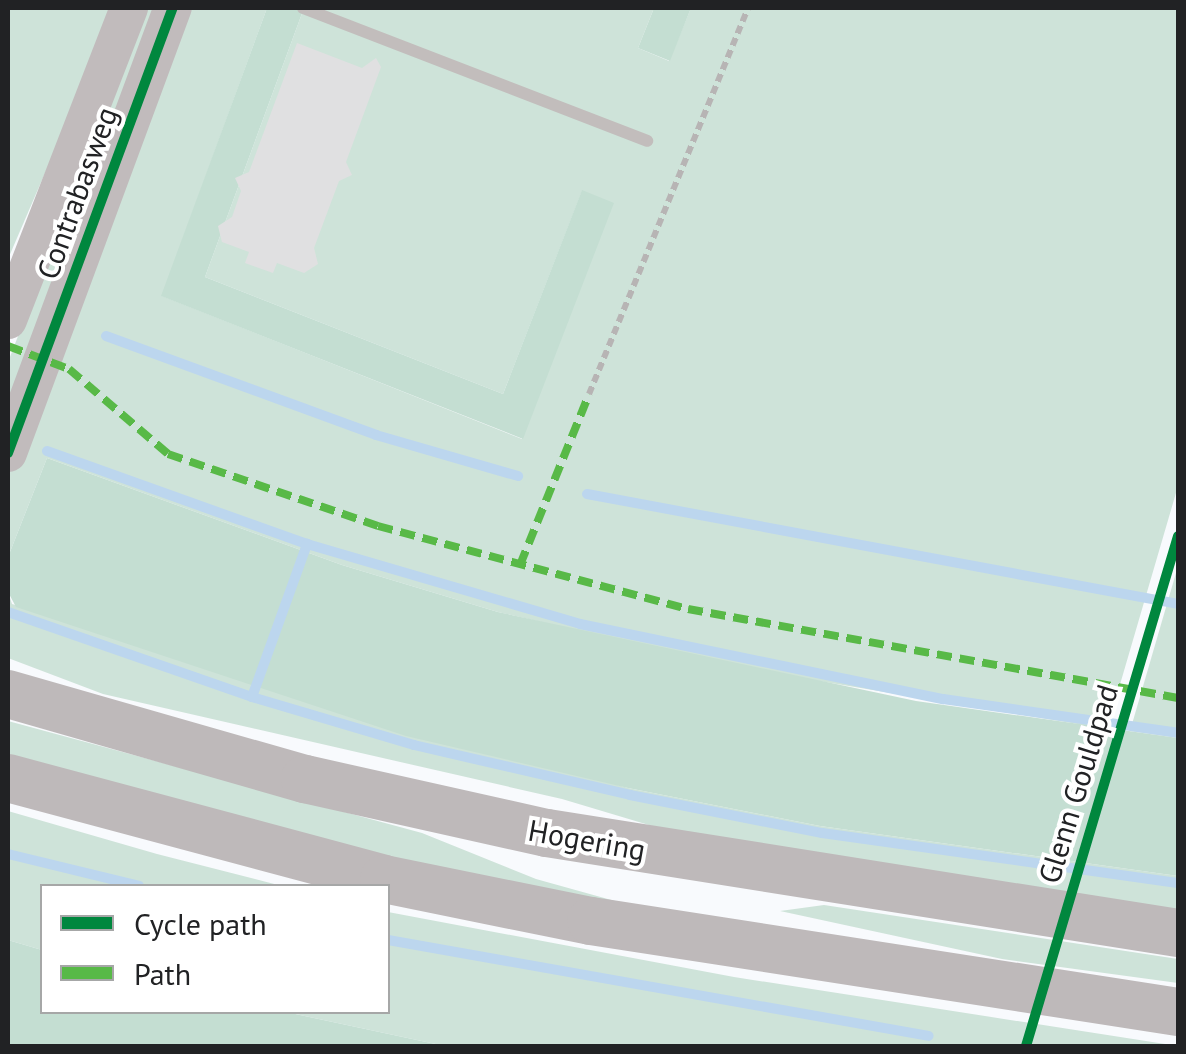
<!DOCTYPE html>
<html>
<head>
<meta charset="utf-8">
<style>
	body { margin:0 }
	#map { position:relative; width:1186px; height:1054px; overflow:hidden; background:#f8fafd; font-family:"PT Sans",sans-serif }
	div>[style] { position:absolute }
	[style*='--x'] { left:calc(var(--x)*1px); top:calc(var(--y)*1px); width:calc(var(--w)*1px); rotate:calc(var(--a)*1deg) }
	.green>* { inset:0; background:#cee3d9 }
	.forest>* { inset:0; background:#c4ded2 }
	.stream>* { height:10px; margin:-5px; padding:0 5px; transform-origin:5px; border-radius:5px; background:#bcd6ee }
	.building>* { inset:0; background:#e0e0e1 }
	.path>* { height:6px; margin-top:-3px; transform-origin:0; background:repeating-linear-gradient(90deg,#b7b4b4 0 8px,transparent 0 13px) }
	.lane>* { height:12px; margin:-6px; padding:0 6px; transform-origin:6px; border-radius:6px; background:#c2bdbc }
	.secondary>* { height:38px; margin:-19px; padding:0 19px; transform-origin:19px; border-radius:19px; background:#c1bbbc }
	.highway>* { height:48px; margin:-24px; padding:0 24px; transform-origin:24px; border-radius:24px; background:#beb9ba }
	.quiet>* { height:8px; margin-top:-4px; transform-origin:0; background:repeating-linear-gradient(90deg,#58b947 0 15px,transparent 0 23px) }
	.cycleway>* { height:10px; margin:-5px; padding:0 5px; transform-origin:5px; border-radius:5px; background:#00873e }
	span { translate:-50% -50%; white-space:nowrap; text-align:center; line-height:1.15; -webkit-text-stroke:8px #fff; paint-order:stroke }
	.street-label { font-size:30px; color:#212224 }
	.frame { position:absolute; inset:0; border:10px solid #212224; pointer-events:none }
	.legend { position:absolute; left:40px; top:884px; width:350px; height:130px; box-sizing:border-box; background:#fff; border:2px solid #a6a7a7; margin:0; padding:12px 18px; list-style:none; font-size:30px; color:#212224 }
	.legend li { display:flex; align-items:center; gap:20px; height:50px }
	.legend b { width:50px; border:2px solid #a6a7a7 }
</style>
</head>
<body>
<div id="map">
	<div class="green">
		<i style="clip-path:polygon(8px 8px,116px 8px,8px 259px)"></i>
		<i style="clip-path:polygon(145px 8px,160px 8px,8px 412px,8px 362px)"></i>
		<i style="clip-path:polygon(183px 8px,267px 8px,162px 296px,522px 439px,582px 191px,503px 394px,205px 277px,304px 8px,654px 8px,638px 48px,669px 61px,691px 8px,1178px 8px,1178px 486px,1107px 729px,735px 667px,498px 612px,342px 565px,47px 458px,8px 557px,8px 464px)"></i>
		<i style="clip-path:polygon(1178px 566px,1178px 738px,1130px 731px)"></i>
		<i style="clip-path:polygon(8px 592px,12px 604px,628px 788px,820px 826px,1178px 876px,1178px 915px,719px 846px,562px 799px,103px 694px,8px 658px)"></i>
		<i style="clip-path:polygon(8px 721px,422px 833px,536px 879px,719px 930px,646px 920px,8px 762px)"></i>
		<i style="clip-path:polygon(8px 811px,157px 854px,282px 886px,42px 886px,42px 950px,8px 940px)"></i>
		<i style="clip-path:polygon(824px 905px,1178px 959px,1178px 983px,1002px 959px,780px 911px)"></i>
		<i style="clip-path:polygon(388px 912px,734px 977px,1178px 1046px,445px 1046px,286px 1012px,388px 1012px)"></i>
	</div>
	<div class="forest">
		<i style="clip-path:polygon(267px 8px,304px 8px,205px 277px,503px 394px,582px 190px,614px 203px,523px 439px,161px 296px)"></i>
		<i style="clip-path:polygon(654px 8px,691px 8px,670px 61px,638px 48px)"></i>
		<i style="clip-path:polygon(47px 458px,342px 565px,498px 612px,916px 701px,1178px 738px,1178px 876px,820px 826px,628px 788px,406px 736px,16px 607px,8px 592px,8px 557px)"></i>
		<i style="clip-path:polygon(8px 940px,42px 950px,42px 1012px,286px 1012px,445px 1046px,8px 1046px)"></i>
	</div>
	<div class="stream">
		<i style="--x:106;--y:336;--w:288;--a:20.1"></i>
		<i style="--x:376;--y:435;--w:148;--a:16.1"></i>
		<i style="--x:47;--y:451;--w:276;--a:19.7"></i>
		<i style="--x:307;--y:544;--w:284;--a:16.3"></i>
		<i style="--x:580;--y:624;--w:371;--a:11.7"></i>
		<i style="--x:943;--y:699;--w:237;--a:8.2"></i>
		<i style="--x:587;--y:494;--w:601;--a:10.54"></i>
		<i style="--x:8;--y:612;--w:258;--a:19.2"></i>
		<i style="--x:252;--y:697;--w:169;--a:16.5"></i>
		<i style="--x:414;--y:745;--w:222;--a:13"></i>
		<i style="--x:630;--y:795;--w:196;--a:11.2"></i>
		<i style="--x:822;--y:833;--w:359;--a:8"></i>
		<i style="--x:252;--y:697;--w:163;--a:-70.2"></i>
		<i style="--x:8;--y:854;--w:135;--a:13.7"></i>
		<i style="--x:388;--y:940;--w:549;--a:10.06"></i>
	</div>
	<div class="building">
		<i style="clip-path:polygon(297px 43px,362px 68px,376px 58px,381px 67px,346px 162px,352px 175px,339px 181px,314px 248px,318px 264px,304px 273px,277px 263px,273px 273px,245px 263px,249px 252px,222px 242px,218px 226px,232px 217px,241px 191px,235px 178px,249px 172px)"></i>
	</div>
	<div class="path">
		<i style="--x:589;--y:394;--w:417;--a:-67.6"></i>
	</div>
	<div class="lane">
		<i style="--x:303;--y:8;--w:369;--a:21.1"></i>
	</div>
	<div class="secondary">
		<i style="--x:8;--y:320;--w:335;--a:-68.8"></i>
		<i style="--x:8;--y:453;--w:475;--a:-69.7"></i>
	</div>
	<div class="highway">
		<i style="--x:8;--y:694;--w:309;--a:16"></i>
		<i style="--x:305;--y:779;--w:248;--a:12.6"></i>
		<i style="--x:547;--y:833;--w:639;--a:9.01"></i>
		<i style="--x:8;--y:778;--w:389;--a:15"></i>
		<i style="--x:384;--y:879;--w:211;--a:11.5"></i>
		<i style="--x:591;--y:921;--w:594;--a:8.81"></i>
	</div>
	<div class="quiet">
		<i style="--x:8;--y:346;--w:65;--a:20.7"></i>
		<i style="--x:69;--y:369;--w:130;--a:40.6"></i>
		<i style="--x:168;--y:454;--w:222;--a:18.9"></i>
		<i style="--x:378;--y:526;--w:321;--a:15"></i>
		<i style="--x:688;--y:609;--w:498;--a:10.3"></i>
		<i style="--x:520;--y:565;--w:184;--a:-68"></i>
	</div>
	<div class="cycleway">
		<i style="--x:8;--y:453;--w:475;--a:-69.7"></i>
		<i style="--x:1026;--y:1046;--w:532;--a:-73.4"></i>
	</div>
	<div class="street-label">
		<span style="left:77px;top:193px;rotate:-70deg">Contrabasweg</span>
		<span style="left:1078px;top:784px;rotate:-73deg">Glenn Gouldpad</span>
		<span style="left:587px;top:840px;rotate:10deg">Hogering</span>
	</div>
	<div class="frame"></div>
	<ul class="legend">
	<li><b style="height:12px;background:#00873e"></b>Cycle path</li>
	<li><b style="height:12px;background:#58b947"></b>Path</li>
	</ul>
</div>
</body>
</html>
